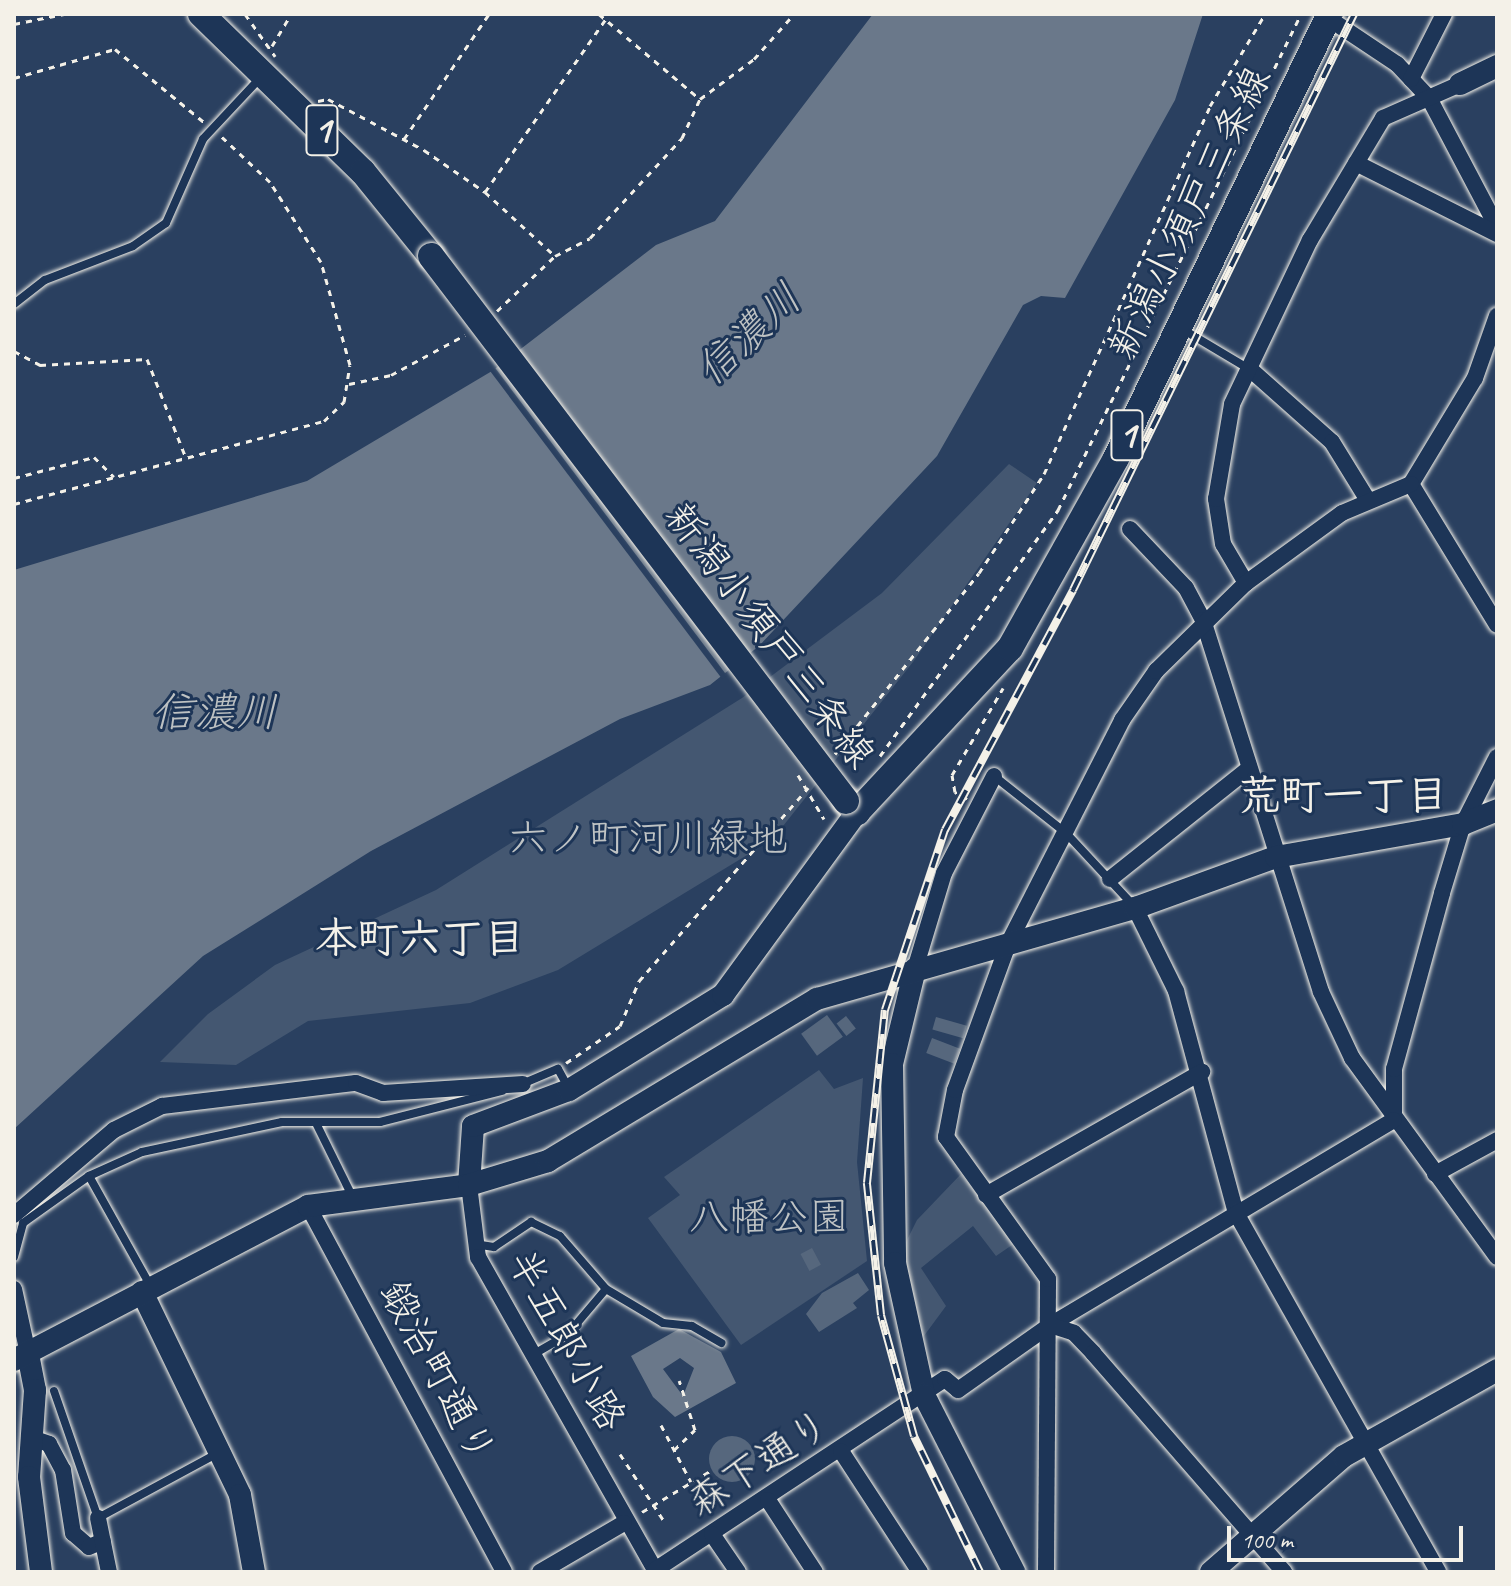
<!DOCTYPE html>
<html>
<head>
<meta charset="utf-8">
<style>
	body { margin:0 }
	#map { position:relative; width:1511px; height:1586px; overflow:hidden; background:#2a4060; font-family:Caveat,"Klee One",sans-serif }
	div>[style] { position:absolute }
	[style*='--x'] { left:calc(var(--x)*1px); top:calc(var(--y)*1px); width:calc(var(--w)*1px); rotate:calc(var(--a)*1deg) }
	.green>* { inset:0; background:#445771 }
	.water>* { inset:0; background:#6a788a }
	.pier>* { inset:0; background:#2a4060; transform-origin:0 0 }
	.building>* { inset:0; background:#56677d; transform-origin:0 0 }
	.round { border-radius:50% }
	.path>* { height:3px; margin-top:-1.5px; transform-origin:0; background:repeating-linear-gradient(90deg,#f4f1e8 0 6px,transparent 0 12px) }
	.roads { filter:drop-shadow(0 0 2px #f4f1e8) drop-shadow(0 0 2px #f4f1e8) }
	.lane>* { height:8px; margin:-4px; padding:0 4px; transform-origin:4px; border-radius:4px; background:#1d3557 }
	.street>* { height:16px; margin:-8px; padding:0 8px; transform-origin:8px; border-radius:8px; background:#1d3557 }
	.secondary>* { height:22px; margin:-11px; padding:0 11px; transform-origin:11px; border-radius:11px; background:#1d3557 }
	.primary>* { height:26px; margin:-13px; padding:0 13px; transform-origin:13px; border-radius:13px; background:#1d3557 }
	.rail>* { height:8px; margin-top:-4px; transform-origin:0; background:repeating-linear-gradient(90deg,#1d3557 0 15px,#f4f1e8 0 30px); box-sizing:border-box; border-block:2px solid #f4f1e8 }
	.path-bridge>* { height:3px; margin-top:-1.5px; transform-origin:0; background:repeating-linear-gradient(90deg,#f4f1e8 0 6px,transparent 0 12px) }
	.bridges { filter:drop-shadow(0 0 2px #f4f1e8) drop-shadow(0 0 2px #f4f1e8) }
	.primary-bridge>* { height:26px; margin:-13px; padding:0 13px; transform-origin:13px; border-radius:13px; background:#1d3557 }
	span { translate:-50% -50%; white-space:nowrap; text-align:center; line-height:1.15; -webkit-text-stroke:6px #1d3557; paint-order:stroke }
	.shield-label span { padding:2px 6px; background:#1d3557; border:2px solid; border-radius:6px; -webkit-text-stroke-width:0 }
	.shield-label { font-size:38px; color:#f4f1e8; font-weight:700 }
	.street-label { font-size:40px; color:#f4f1e8 }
	.park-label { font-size:40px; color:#bfc3c4 }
	.water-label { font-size:42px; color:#bdc1c2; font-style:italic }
	.neighbourhood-label { font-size:42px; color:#f4f1e8; font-weight:700 }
	.frame { position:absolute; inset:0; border:16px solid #f4f1e8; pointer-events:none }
	.scale { position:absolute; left:1227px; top:1526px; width:236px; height:36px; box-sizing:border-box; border:4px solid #f4f1e8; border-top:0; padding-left:10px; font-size:24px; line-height:28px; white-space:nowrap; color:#f4f1e8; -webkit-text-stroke:6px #1d3557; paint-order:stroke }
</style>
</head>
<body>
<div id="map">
	<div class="green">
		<i style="clip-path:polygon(1009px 464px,1037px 483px,913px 662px,772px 840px,558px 970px,470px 1003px,308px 1021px,236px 1065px,160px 1062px,208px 1014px,275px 965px,436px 890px,742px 698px,882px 593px)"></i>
		<i style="clip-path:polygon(819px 1070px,834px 1089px,863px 1078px,857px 1162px,867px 1261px,741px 1345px,648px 1218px,680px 1195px,664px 1177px)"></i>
		<i style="clip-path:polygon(961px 1174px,1015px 1243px,996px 1256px,973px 1226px,921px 1268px,946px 1306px,918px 1344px,900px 1254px,917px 1220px)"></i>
	</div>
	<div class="water">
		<i style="clip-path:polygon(873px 14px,1203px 14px,1175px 100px,1065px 298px,1041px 296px,1023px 305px,937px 456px,759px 646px,710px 685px,620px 719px,371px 851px,203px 956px,14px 1129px,14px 570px,307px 481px,492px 371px,656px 245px,715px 221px)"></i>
		<i style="clip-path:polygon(evenodd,679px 1329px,721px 1352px,736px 1383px,675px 1417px,653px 1397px,631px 1356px,679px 1329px,680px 1358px,694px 1368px,683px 1396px,663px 1369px,680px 1358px)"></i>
	</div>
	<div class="pier">
		<i style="left:493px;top:365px;width:389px;height:6px;rotate:53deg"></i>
	</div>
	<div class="building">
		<i style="left:827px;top:1015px;width:27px;height:32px;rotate:54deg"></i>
		<i style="left:846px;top:1016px;width:16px;height:12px;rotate:52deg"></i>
		<i style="left:936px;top:1017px;width:32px;height:13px;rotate:16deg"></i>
		<i style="left:932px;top:1038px;width:30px;height:16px;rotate:21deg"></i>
		<i style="left:812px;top:1248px;width:19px;height:13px;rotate:62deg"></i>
		<i style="clip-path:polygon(858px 1273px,869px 1290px,853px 1303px,857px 1308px,819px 1332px,806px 1314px,822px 1293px)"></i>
		<i class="round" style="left:709px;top:1436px;width:46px;height:46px"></i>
	</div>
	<div class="path">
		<i style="--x:245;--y:14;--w:52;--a:54.5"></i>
		<i style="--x:599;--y:14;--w:132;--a:40.1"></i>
		<i style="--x:14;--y:24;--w:51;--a:-11.3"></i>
		<i style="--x:272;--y:46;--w:37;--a:-59"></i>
		<i style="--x:14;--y:78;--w:105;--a:-16"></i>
		<i style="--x:115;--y:49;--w:115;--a:39.4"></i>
		<i style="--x:318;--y:101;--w:10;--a:-11"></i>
		<i style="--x:328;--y:99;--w:109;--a:28"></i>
		<i style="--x:424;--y:150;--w:74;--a:34.5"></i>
		<i style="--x:485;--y:192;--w:95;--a:42.4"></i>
		<i style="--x:555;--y:256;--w:39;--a:-27"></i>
		<i style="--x:590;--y:238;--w:136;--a:-47.4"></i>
		<i style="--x:682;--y:138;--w:43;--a:-65.2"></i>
		<i style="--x:700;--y:99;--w:67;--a:-36.5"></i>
		<i style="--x:754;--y:59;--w:60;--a:-48.4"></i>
		<i style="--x:404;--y:139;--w:151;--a:-55.8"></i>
		<i style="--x:485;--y:192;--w:217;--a:-55.1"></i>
		<i style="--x:497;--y:311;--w:80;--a:-43.5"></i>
		<i style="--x:14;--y:351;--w:30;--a:28"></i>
		<i style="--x:40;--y:365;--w:107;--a:-3.2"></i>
		<i style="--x:147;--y:359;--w:106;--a:68.5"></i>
		<i style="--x:349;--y:384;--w:43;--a:-12.1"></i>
		<i style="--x:391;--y:375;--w:84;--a:-28.4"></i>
		<i style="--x:14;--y:478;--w:83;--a:-14.7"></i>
		<i style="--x:94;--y:457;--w:28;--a:45"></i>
		<i style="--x:14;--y:504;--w:321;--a:-15"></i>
		<i style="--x:324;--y:421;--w:28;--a:-44"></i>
		<i style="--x:344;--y:402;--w:37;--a:-81"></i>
		<i style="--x:350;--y:365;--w:107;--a:-105.7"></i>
		<i style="--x:321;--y:262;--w:95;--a:-122.5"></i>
		<i style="--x:270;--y:182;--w:66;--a:-136.8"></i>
		<i style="--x:835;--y:754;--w:231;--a:-51.5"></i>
		<i style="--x:979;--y:573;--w:118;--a:-56.7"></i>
		<i style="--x:1044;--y:474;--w:404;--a:-65.7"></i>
		<i style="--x:1210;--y:106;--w:107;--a:-59.1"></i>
		<i style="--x:880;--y:756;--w:304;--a:-54.1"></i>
		<i style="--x:1058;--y:510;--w:552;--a:-63.9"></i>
		<i style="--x:967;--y:799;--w:14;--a:-150"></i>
		<i style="--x:955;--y:792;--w:17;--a:-100"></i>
		<i style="--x:952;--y:775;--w:101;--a:-59.6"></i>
		<i style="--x:566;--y:1063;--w:65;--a:-34.4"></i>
		<i style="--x:620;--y:1026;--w:49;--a:-67.1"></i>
		<i style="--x:639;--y:981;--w:257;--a:-48.8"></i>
		<i style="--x:661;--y:1425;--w:64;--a:62.2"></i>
		<i style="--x:674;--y:1450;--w:29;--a:-44"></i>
		<i style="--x:695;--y:1430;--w:52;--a:-107.7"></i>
		<i style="--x:620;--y:1454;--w:80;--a:56.7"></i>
		<i style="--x:642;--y:1512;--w:79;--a:-31.1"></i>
	</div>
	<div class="roads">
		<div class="lane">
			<i style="--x:14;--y:304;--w:39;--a:-38"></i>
			<i style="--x:45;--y:280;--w:94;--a:-21.1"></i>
			<i style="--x:133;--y:246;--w:40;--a:-34.9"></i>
			<i style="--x:166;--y:223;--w:92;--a:-66.2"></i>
			<i style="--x:203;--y:139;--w:86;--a:-46.9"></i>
			<i style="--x:1182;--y:329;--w:78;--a:30.8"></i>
			<i style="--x:994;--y:776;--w:92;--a:38.4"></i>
			<i style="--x:1066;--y:833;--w:97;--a:47.1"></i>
			<i style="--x:522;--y:1084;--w:39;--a:-23"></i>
			<i style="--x:558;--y:1069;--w:23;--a:61"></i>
			<i style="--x:316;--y:1123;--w:81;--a:63.7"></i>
			<i style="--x:89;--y:1176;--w:127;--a:60.8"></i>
			<i style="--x:481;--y:1245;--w:13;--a:9"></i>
			<i style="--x:494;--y:1247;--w:45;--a:-34"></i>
			<i style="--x:531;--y:1222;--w:32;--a:26"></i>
			<i style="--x:560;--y:1236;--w:70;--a:49"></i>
			<i style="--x:606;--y:1289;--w:66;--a:30.8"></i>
			<i style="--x:663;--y:1323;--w:29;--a:6"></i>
			<i style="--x:692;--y:1326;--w:34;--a:30"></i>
			<i style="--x:14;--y:1257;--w:35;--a:-75"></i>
			<i style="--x:23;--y:1223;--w:81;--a:-35.5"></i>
			<i style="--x:89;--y:1176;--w:58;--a:-24.4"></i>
			<i style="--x:142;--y:1152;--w:143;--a:-12.1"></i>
			<i style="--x:282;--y:1122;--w:98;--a:0"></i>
			<i style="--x:380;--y:1122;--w:126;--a:-14.3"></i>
			<i style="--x:534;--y:1354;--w:38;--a:-30"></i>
			<i style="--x:567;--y:1335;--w:60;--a:-49.7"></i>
			<i style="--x:54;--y:1391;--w:134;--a:70.9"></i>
			<i style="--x:98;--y:1518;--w:136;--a:-28.4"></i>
		</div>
		<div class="street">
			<i style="--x:1328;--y:18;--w:83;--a:33.7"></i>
			<i style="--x:1397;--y:64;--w:47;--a:46.7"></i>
			<i style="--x:1429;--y:98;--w:146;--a:62.2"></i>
			<i style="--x:1411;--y:79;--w:73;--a:-63.1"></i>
			<i style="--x:1356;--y:163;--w:158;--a:26.7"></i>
			<i style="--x:1251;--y:370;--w:108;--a:41.6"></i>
			<i style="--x:1332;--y:442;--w:67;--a:58.4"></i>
			<i style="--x:1411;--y:484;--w:124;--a:-58.9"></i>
			<i style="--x:1475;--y:378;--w:66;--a:-70.5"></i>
			<i style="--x:1411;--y:484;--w:165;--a:58.6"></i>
			<i style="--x:1130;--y:529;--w:81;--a:46.5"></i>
			<i style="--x:1186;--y:588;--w:36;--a:62"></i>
			<i style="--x:1203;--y:620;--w:390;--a:72.4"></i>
			<i style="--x:1321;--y:992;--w:73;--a:64.8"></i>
			<i style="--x:1352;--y:1058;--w:246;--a:53.9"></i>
			<i style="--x:1246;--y:583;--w:45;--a:-120.5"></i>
			<i style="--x:1223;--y:544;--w:46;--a:-98.8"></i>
			<i style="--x:1216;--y:499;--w:96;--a:-80.4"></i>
			<i style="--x:1232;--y:404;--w:182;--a:-64.6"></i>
			<i style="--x:1310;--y:240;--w:142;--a:-59.1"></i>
			<i style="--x:1383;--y:118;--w:84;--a:-23.8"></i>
			<i style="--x:1110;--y:879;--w:175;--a:-38.5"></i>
			<i style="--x:1135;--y:908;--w:93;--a:63.7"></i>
			<i style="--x:1176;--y:991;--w:230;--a:74.9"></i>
			<i style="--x:1236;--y:1213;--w:412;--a:60.6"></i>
			<i style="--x:915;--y:969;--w:100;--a:-73.2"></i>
			<i style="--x:944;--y:873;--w:109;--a:-62.7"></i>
			<i style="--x:1394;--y:1118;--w:49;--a:-90"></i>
			<i style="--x:1394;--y:1069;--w:182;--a:-74.7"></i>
			<i style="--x:1442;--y:893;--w:72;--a:-73.1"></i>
			<i style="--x:1463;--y:824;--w:75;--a:-63.1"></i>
			<i style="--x:1435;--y:1174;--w:71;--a:-28.7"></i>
			<i style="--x:469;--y:1185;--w:73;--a:82.9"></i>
			<i style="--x:478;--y:1257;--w:360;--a:60.5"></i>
			<i style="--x:655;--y:1570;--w:347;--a:-33.4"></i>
			<i style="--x:945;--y:1379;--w:17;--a:40"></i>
			<i style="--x:958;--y:1390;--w:113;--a:-35.2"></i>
			<i style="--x:1050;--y:1325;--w:400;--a:-30.8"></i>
			<i style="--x:986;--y:1195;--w:249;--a:-29.7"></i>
			<i style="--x:308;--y:1206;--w:415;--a:61.8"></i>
			<i style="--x:14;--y:1215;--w:131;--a:-40.4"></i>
			<i style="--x:114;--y:1130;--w:54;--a:-26.6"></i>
			<i style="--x:162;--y:1106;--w:195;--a:-6.8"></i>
			<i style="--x:356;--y:1083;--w:29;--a:20"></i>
			<i style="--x:383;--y:1093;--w:140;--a:-3.7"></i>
			<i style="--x:14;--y:1289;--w:66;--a:77.8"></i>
			<i style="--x:1050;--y:1325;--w:25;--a:18"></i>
			<i style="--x:1074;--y:1333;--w:28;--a:46"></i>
			<i style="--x:1093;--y:1353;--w:291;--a:48.9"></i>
			<i style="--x:32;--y:1438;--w:18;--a:19"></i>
			<i style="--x:49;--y:1444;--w:30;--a:62"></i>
			<i style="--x:63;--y:1470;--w:64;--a:81"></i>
			<i style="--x:73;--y:1533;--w:21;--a:41"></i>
			<i style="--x:89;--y:1547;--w:15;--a:-23"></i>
			<i style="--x:841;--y:1451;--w:145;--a:56.9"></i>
			<i style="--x:768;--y:1500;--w:86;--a:56.9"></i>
			<i style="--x:98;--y:1518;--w:55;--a:78.5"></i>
			<i style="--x:712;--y:1534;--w:46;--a:55.6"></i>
			<i style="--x:540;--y:1572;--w:97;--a:-30.3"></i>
			<i style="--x:1046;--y:1572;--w:293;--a:-89.6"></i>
			<i style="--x:1048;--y:1279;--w:175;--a:-125.7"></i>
			<i style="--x:946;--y:1137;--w:48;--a:-79.2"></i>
			<i style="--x:955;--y:1090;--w:158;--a:-70"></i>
			<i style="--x:1009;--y:942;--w:249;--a:-63"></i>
			<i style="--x:1122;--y:720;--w:60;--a:-55.2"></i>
			<i style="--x:1156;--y:671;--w:126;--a:-44.4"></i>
			<i style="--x:1246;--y:583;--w:119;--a:-36.1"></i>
			<i style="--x:1342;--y:513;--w:75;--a:-22.8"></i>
		</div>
		<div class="secondary">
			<i style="--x:1460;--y:84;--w:41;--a:-25.9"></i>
			<i style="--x:915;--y:969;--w:98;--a:103.6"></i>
			<i style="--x:892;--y:1064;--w:199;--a:89.1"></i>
			<i style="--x:895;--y:1263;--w:135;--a:77.6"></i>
			<i style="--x:924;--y:1395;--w:199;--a:63"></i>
			<i style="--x:469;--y:1185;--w:59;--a:-86.1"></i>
			<i style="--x:473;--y:1126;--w:103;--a:-20.6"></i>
			<i style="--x:569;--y:1090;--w:181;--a:-31.7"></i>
			<i style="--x:723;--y:995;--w:227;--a:-53.8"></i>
			<i style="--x:142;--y:1292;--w:225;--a:64.2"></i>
			<i style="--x:240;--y:1495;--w:78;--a:79.7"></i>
			<i style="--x:28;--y:1354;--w:37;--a:79"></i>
			<i style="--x:35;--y:1390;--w:87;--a:93.9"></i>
			<i style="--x:29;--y:1477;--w:96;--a:82.8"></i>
			<i style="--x:14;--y:1360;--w:332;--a:-27.6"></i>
			<i style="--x:308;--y:1206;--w:162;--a:-7.4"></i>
			<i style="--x:469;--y:1185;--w:83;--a:-16.9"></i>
			<i style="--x:548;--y:1161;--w:314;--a:-31.1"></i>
			<i style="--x:817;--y:999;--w:331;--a:-16"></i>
			<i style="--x:1135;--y:908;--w:150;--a:-19.9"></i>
			<i style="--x:1276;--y:857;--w:190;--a:-10"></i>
			<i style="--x:1463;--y:824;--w:37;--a:-22"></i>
			<i style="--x:1211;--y:1572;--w:176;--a:-41.1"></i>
			<i style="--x:1344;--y:1456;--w:176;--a:-29.3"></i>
		</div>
		<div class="primary">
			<i style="--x:201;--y:14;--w:226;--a:44.3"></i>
			<i style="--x:363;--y:172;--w:108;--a:51"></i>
			<i style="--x:846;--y:801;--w:16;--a:45"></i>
			<i style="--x:857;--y:812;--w:224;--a:-47"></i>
			<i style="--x:1010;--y:648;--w:218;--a:-60.8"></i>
			<i style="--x:1116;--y:458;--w:493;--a:-64.3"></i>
		</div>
	</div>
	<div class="rail">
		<i style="--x:980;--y:1572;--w:151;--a:-115.9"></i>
		<i style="--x:914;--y:1436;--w:125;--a:-105.3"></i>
		<i style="--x:881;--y:1315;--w:133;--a:-96.1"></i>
		<i style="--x:867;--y:1183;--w:174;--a:-84.1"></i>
		<i style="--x:885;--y:1010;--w:190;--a:-71.6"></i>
		<i style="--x:945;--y:830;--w:272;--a:-61.9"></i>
		<i style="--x:1073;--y:590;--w:641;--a:-63.99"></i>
	</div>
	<div class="path-bridge">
		<i style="--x:798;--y:775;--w:51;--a:59.4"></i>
	</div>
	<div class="bridges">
		<div class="primary-bridge">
			<i style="--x:431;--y:256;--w:685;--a:52.71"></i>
		</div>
	</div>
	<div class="shield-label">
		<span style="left:322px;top:130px">1</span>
		<span style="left:1127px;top:435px">1</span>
	</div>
	<div class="street-label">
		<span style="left:1189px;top:213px;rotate:-64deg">新潟小須戸三条線</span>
		<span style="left:770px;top:635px;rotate:53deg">新潟小須戸三条線</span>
		<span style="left:567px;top:1340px;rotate:61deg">半五郎小路</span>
		<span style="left:438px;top:1372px;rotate:62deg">鍛治町通り</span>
		<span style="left:759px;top:1463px;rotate:-33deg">森下通り</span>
	</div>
	<div class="park-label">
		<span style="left:648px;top:838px">六ノ町河川緑地</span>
		<span style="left:769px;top:1217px">八幡公園</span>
	</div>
	<div class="water-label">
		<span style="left:749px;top:335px;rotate:-43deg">信濃川</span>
		<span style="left:215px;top:713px">信濃川</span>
	</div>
	<div class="neighbourhood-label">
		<span style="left:1343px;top:796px">荒町一丁目</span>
		<span style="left:420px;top:939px">本町六丁目</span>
	</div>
	<div class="frame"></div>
	<div class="scale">100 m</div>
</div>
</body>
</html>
